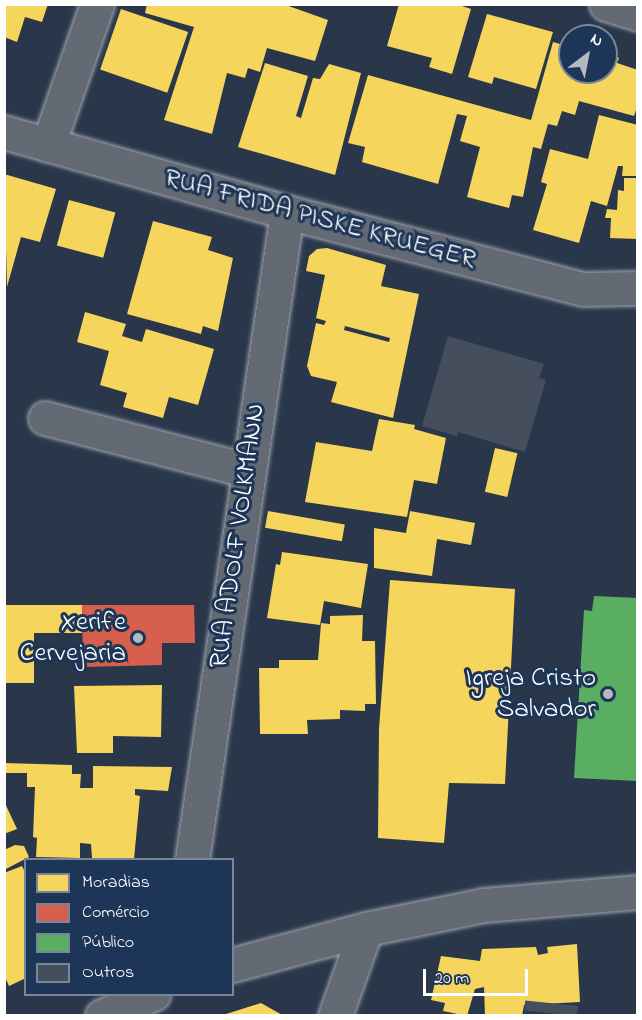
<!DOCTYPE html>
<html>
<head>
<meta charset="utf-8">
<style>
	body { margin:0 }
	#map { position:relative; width:642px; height:1020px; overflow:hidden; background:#2a374a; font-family:"Indie Flower",sans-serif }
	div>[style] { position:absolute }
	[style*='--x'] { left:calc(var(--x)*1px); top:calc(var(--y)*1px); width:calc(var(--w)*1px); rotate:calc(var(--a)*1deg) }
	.homes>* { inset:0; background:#f6d55c; transform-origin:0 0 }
	.shops>* { inset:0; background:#d6604d }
	.public>* { inset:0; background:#5aae61 }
	.building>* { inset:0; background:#444e5c; transform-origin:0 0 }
	.roads { filter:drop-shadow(0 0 2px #9fa5ae) drop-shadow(0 0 2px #9fa5ae) }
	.minor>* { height:33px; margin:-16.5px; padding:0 16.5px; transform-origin:16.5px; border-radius:16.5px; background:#636a74 }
	.major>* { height:33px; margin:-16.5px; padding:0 16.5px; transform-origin:16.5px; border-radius:16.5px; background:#636a74 }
	.dots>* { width:16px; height:16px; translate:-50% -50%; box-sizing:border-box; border:3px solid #1d3557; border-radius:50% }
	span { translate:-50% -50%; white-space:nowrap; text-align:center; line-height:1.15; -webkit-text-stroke:6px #1d3557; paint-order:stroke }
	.street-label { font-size:27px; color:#fff }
	.poi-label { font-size:27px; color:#fff }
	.right { translate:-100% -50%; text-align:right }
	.frame { position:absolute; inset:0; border:6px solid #fff; pointer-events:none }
	.legend { position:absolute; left:24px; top:858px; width:210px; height:138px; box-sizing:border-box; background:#1d3557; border:2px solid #77869a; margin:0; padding:8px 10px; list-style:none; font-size:18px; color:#fff }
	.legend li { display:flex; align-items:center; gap:12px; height:30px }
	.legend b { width:30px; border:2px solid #77869a }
	.north { position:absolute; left:558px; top:24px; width:60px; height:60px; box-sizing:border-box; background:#1d3557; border:2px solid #77869a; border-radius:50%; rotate:32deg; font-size:16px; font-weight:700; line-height:24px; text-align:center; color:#fff }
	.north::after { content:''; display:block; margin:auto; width:21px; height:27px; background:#b4b9c0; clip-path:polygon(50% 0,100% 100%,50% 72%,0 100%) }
	.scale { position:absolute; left:423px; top:969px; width:105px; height:27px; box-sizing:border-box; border:3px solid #fff; border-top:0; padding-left:8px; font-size:18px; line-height:21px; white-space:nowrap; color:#fff; -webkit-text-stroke:4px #1d3557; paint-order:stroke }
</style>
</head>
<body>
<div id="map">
	<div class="homes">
		<i style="clip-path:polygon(4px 4px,48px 4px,42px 22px,25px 17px,17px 42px,4px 37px)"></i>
		<i style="clip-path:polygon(147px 4px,283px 4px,328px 20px,315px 61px,267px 48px,260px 72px,248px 68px,245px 78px,227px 73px,212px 134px,164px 120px,194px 27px,145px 13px)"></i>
		<i style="clip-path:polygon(399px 4px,456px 4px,471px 9px,452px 74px,429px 67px,432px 58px,387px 46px)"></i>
		<i style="left:121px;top:9px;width:71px;height:64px;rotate:19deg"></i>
		<i style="clip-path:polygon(487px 14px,553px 32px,536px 89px,494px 77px,492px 84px,468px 77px)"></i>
		<i style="clip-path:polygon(553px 42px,570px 47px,570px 72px,606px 72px,606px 51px,619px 58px,617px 63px,638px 70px,638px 104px,634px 116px,579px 101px,575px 115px,562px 111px,557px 126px,548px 124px,541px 149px,533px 147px,523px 197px,512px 195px,509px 208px,467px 197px,480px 147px,460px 141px,467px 116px,457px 114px,438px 184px,362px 162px,365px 147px,348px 143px,368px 75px,531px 120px)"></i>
		<i style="clip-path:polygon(265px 63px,308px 76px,296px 116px,301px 118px,313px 78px,320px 79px,329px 64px,361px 73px,335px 175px,238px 147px)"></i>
		<i style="clip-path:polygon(599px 115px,638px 125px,638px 176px,622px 176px,623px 166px,618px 166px,607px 206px,591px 201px,579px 243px,533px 230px,547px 184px,541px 182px,550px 149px,588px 159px)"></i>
		<i style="clip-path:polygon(4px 174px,56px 189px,40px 242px,21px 237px,7px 287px)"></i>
		<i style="clip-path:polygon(624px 178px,638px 178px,638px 239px,610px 238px,611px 218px,605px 218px,607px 209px,617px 210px,618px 190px,624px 191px)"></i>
		<i style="left:69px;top:200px;width:48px;height:47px;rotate:15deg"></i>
		<i style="clip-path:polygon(153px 221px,212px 237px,208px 250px,233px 258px,218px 331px,203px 326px,201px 334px,127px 314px)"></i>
		<i style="clip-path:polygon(evenodd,327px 248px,386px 265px,381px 286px,419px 294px,393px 418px,331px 402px,337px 382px,311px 376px,307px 366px,316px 323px,324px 325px,326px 321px,316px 318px,325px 275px,306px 271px,309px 256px,317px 249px,327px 248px,345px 326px,390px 338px,389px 342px,344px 330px,345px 326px)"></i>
		<i style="clip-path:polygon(85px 312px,126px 324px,122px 336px,142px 342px,146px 329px,214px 349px,198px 405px,169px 397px,163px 418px,123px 407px,127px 393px,100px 385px,109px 351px,77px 342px)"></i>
		<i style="clip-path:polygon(379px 419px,415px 425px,414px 429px,446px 438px,437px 484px,414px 480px,407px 517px,305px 502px,316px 442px,372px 451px)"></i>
		<i style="left:495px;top:448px;width:23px;height:45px;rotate:13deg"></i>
		<i style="left:268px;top:511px;width:78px;height:17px;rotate:10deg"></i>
		<i style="clip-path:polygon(410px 511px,475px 523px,471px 545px,437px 539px,432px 576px,374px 568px,374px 528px,406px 533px)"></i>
		<i style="clip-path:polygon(282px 552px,368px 564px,361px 608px,324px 601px,320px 625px,267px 618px,276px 564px,280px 565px)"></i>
		<i style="clip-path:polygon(390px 580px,515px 589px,505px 784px,449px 783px,444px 843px,378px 838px,379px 729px)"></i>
		<i style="clip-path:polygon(4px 605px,82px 605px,82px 633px,34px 633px,34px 683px,4px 683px)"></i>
		<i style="clip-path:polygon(363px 615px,362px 641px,375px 641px,376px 704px,365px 704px,365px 711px,340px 710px,340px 719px,307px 720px,308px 734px,260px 734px,259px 668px,279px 668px,279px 660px,318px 660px,321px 623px,330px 624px,330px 616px)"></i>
		<i style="clip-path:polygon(162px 685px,161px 737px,113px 736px,113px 753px,77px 753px,74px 686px)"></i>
		<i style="clip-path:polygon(4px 763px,72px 765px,72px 774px,81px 774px,80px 788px,93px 788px,93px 766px,172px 767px,168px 791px,135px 789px,135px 795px,140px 796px,134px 859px,92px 858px,91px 844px,80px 843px,80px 858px,36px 857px,37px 838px,33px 837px,35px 787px,27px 787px,27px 773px,4px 773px)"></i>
		<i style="clip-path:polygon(4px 801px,17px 829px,4px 834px)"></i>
		<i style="clip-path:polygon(15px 845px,24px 846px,29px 857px,4px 870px,4px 850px)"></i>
		<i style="clip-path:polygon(22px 866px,26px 874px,26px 978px,9px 986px,4px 975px,4px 873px)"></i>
		<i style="clip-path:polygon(577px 944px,580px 1002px,524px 1005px,522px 1016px,485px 1016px,484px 987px,475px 989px,467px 1016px,443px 1011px,445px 1003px,431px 1000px,441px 956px,480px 961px,482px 949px,536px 947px,538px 955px,548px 953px,547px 947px)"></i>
		<i style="clip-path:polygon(261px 1003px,284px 1016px,223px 1016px,223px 1015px)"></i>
	</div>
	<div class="shops">
		<i style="clip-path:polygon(82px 605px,194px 605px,195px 643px,162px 643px,162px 665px,83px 667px)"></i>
	</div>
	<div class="public">
		<i style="clip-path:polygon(594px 596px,638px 598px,638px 781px,574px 778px,584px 610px,592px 611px)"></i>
	</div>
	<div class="building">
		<i style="clip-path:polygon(448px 336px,544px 364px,539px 378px,546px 380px,525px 452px,458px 432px,457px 436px,422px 426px)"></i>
		<i style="left:578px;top:1006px;width:10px;height:53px;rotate:96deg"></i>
	</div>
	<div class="roads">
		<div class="minor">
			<i style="--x:606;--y:4;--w:34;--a:17"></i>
			<i style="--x:4;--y:132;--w:294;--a:15.8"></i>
			<i style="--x:287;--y:212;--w:306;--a:14.6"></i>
			<i style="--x:583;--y:289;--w:55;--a:-1"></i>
			<i style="--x:48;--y:145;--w:149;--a:-70.8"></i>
			<i style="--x:45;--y:418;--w:208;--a:14.5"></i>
			<i style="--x:192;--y:860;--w:655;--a:-81.66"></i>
			<i style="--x:335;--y:1016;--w:92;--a:-70.4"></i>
		</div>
		<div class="major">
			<i style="--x:232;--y:965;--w:139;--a:-15"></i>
			<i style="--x:366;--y:929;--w:120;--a:-11.5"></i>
			<i style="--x:484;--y:905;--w:155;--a:-4.8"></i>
			<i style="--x:102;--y:1016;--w:56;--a:-23.3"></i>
		</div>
	</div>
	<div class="dots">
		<i style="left:138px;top:638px;background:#b4b9c0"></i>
		<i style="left:608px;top:694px;background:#b4b9c0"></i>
	</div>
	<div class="street-label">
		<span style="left:320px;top:219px;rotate:15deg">RUA FRIDA PISKE KRUEGER</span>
		<span style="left:238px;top:536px;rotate:-82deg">RUA ADOLF VOLKMANN</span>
	</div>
	<div class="poi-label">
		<span class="right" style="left:126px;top:638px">Xerife<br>Cervejaria</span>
		<span class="right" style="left:596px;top:694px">Igreja Cristo<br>Salvador</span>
	</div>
	<div class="frame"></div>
	<ul class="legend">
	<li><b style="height:16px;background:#f6d55c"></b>Moradias</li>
	<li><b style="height:16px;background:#d6604d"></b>Comércio</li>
	<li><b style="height:16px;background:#5aae61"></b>Público</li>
	<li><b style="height:16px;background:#444e5c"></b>Outros</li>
	</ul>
	<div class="north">N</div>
	<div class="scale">20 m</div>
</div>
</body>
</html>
